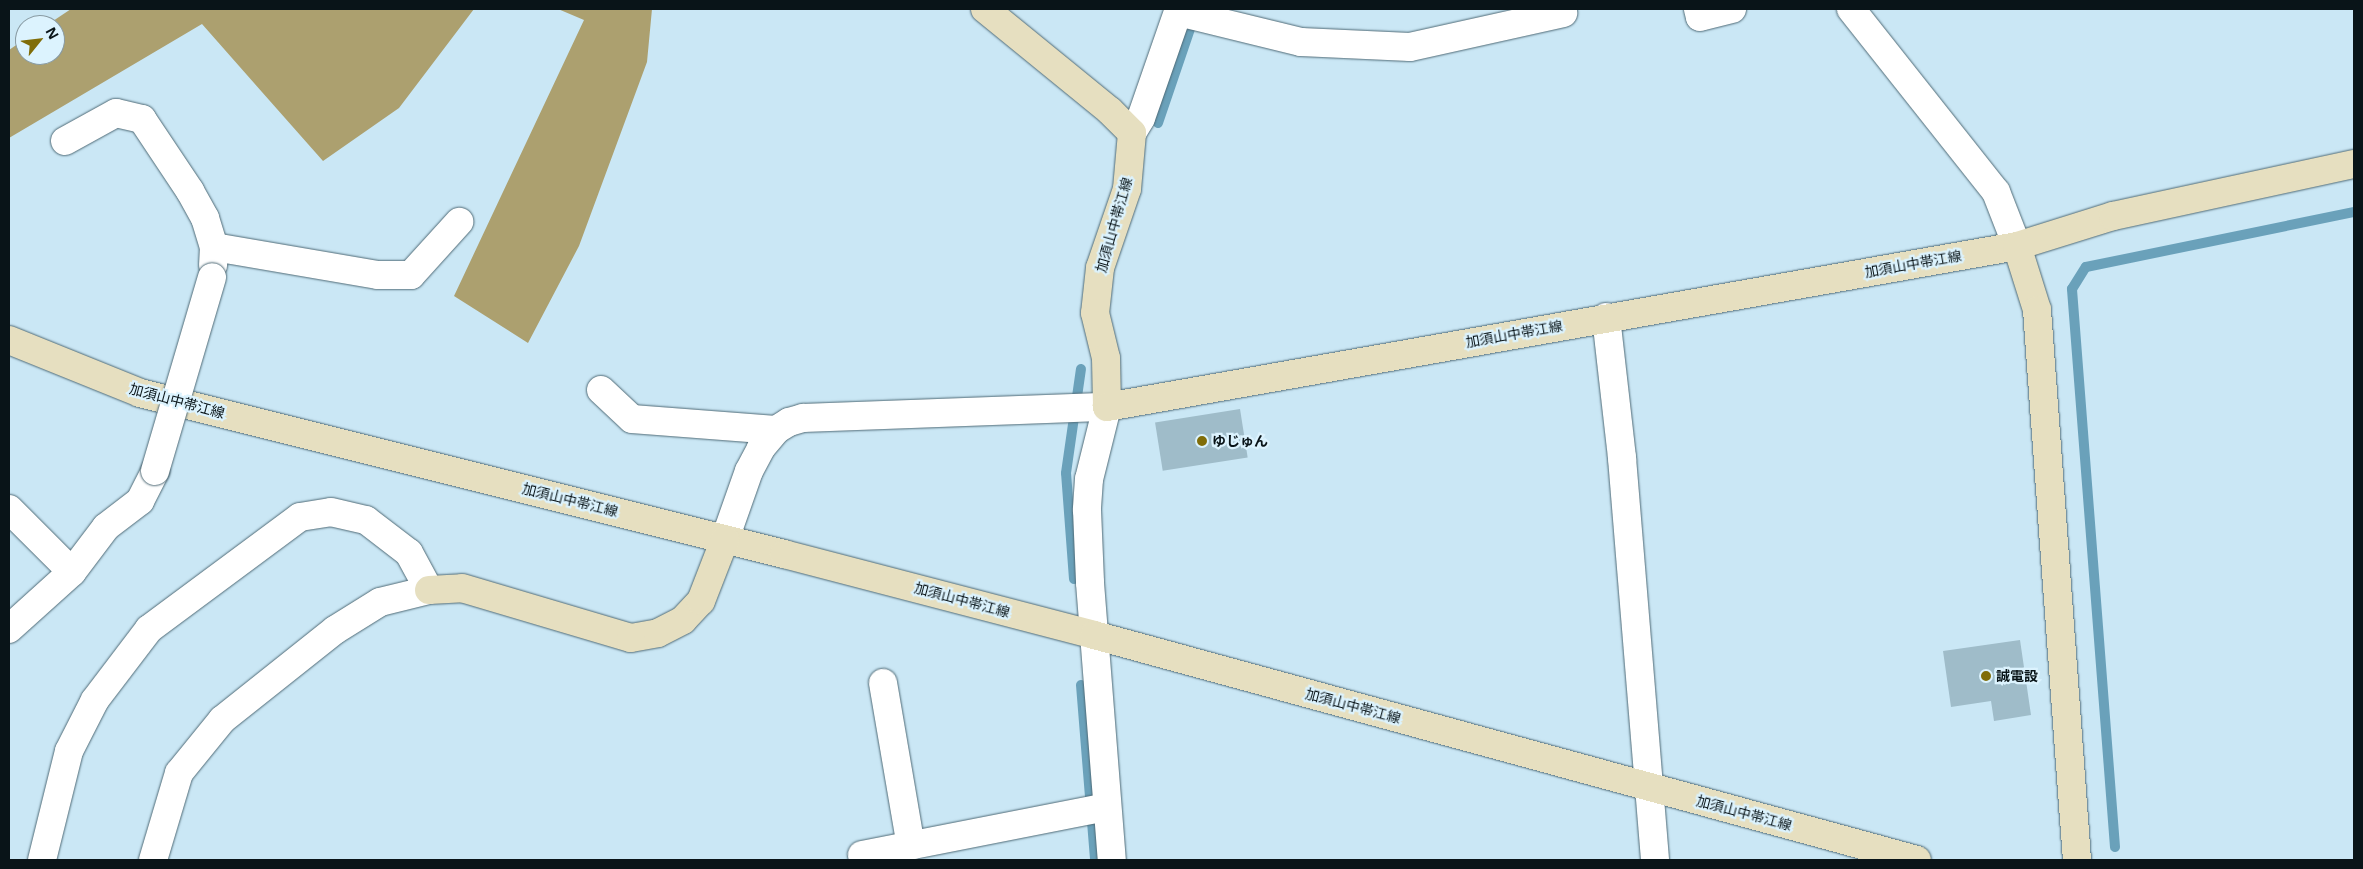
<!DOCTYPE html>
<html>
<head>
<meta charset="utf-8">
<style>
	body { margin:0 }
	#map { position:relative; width:2363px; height:869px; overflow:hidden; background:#cae7f5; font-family:"Open Sans","Noto Sans JP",sans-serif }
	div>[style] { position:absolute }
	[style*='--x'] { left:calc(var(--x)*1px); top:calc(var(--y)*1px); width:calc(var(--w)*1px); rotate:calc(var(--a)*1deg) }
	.forest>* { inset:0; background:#aca06f }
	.stream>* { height:10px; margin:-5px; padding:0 5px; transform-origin:5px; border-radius:5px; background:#6aa1ba }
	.building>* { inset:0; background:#9fbcc9; transform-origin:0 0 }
	.roads { filter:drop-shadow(0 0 1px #4f6a76) drop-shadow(0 0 1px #4f6a76) }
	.street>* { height:28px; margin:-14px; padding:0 14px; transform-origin:14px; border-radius:14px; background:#fff }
	.secondary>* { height:28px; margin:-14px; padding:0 14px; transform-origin:14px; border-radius:14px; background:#e6dfc0 }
	.bridges { filter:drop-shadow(0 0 1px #4f6a76) drop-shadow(0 0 1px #4f6a76) }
	.street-bridge>* { height:28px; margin:-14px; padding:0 14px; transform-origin:14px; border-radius:14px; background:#fff }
	.dots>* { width:14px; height:14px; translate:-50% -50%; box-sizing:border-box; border:2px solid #dcf3fe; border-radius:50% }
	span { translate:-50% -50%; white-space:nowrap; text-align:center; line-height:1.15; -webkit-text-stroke:4.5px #dcf3fe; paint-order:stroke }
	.street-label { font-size:14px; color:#091418 }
	.poi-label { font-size:14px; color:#091418; font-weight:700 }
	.left { translate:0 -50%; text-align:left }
	.frame { position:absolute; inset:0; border:10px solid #091418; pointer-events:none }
	.north { position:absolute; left:15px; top:15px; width:50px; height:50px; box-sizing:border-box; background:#dcf3fe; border:1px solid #889aa2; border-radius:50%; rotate:61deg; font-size:14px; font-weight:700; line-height:20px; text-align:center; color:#091418 }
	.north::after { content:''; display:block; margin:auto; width:18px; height:22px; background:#806d09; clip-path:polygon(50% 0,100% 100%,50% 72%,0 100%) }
</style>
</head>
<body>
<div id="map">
	<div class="forest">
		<i style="clip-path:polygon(71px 9px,474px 9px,399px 108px,323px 161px,202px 24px,9px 138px,9px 50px,25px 39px,25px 55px,55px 55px,55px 25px,47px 25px)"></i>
		<i style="clip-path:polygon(558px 9px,652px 9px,647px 62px,579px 246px,528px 343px,454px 296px,584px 20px)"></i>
	</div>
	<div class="stream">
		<i style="--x:1158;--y:123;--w:112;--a:-71.2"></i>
		<i style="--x:1074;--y:579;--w:106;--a:-94.3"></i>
		<i style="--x:1066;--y:473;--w:105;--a:-81.8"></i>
		<i style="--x:1081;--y:685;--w:176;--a:85.4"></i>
		<i style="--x:2115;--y:847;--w:560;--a:-94.41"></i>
		<i style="--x:2072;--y:289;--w:26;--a:-58"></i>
		<i style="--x:2086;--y:267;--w:274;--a:-11.6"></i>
	</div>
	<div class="building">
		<i style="left:1240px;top:409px;width:49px;height:86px;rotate:81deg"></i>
		<i style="clip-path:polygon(2020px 640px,2031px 715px,1994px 721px,1991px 701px,1951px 707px,1943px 651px)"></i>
	</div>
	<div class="roads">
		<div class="street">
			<i style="--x:1698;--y:9;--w:8;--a:76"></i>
			<i style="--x:1700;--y:17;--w:33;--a:-14"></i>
			<i style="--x:1851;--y:9;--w:233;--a:51.6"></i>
			<i style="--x:1996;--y:192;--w:58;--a:68.7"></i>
			<i style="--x:1178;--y:12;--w:127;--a:13.7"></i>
			<i style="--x:1301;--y:42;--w:109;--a:2.6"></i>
			<i style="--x:1410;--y:47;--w:157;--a:-12.5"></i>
			<i style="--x:1132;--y:133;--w:17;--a:-59"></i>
			<i style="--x:1141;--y:118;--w:115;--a:-70.8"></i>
			<i style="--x:65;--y:141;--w:58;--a:-28.8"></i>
			<i style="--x:116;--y:113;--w:27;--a:13"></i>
			<i style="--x:142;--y:119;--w:87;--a:56.3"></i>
			<i style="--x:190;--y:191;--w:31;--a:61"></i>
			<i style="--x:205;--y:218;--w:30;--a:73"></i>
			<i style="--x:214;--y:247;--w:18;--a:93"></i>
			<i style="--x:214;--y:247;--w:166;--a:9.7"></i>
			<i style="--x:378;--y:275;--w:33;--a:0"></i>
			<i style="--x:411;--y:275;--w:72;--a:-47.8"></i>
			<i style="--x:1606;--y:317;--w:142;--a:83.5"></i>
			<i style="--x:1622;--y:458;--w:403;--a:85.3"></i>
			<i style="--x:601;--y:390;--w:42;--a:43.1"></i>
			<i style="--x:632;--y:419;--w:144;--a:4.4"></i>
			<i style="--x:9;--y:509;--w:89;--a:45"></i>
			<i style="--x:72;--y:572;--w:85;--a:137.9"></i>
			<i style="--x:725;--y:539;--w:72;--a:-70.6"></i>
			<i style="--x:749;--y:471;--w:26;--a:-62"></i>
			<i style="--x:761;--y:448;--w:23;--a:-50"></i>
			<i style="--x:776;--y:430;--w:15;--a:-32"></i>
			<i style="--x:789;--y:422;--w:15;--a:-16"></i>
			<i style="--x:803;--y:418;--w:304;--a:-2.1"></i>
			<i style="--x:1107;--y:407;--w:74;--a:104"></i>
			<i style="--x:1089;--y:479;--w:31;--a:94"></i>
			<i style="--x:1087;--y:510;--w:73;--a:87.6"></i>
			<i style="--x:1090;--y:583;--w:278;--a:85.5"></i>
			<i style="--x:72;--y:572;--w:56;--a:-52.9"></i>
			<i style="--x:106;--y:527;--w:43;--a:-37.4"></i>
			<i style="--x:140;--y:501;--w:34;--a:-63"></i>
			<i style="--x:883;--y:683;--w:165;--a:80.3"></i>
			<i style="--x:862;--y:855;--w:249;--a:-11.1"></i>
			<i style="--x:42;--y:860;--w:112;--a:-76.1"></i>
			<i style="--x:69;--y:751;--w:57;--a:-63"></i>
			<i style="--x:95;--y:700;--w:89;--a:-52.7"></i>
			<i style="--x:149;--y:629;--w:188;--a:-36.6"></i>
			<i style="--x:300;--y:517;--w:31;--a:-9"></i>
			<i style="--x:331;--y:512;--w:36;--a:13"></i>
			<i style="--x:366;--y:520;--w:54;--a:37.5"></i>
			<i style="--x:409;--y:553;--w:42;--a:61.6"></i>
			<i style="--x:429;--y:590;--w:50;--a:166.2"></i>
			<i style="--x:380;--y:602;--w:53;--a:148.1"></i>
			<i style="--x:335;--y:630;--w:144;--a:141.5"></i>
			<i style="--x:222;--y:720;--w:68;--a:129.1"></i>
			<i style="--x:179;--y:773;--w:91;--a:106.6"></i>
		</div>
		<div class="secondary">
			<i style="--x:985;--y:9;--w:161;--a:39.2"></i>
			<i style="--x:1110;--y:111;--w:31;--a:45"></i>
			<i style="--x:1132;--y:133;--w:56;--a:95.1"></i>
			<i style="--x:1127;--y:189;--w:83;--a:108.9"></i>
			<i style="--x:1100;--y:268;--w:45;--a:96.3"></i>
			<i style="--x:1095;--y:313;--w:46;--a:76.3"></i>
			<i style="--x:1106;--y:358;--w:49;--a:88.8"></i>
			<i style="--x:1107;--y:407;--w:924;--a:-10.03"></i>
			<i style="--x:2017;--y:246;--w:101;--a:-17.4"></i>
			<i style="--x:2113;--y:216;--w:247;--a:-12.2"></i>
			<i style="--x:2017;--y:246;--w:67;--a:72.6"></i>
			<i style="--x:2037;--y:310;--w:551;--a:85.84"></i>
			<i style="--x:9;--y:340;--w:141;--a:22"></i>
			<i style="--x:140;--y:393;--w:664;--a:14.04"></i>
			<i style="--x:784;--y:554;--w:320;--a:14.6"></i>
			<i style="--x:1094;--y:635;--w:853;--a:15.29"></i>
			<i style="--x:429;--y:590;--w:33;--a:-3"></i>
			<i style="--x:462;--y:588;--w:176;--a:16.5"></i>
			<i style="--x:631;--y:638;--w:27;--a:-10"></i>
			<i style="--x:658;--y:633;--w:28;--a:-27"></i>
			<i style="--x:683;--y:620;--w:26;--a:-47"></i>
			<i style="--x:701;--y:601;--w:66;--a:-68.8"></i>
		</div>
	</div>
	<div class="bridges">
		<div class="street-bridge">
			<i style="--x:155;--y:471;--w:202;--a:-73.6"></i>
		</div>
	</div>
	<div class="dots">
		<i style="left:1202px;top:441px;background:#806d09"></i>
		<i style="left:1986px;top:676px;background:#806d09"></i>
	</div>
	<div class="street-label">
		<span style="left:1114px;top:225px;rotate:-74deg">加須山中帯江線</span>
		<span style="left:1913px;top:264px;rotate:-10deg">加須山中帯江線</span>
		<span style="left:1514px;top:334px;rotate:-10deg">加須山中帯江線</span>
		<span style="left:177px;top:401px;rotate:15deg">加須山中帯江線</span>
		<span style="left:570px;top:500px;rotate:14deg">加須山中帯江線</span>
		<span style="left:962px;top:600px;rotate:15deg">加須山中帯江線</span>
		<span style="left:1353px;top:706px;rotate:15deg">加須山中帯江線</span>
		<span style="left:1744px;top:813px;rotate:15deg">加須山中帯江線</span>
	</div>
	<div class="poi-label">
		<span class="left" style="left:1212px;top:441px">ゆじゅん</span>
		<span class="left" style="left:1996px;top:676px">誠電設</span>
	</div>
	<div class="frame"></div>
	<div class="north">N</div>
</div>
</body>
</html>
